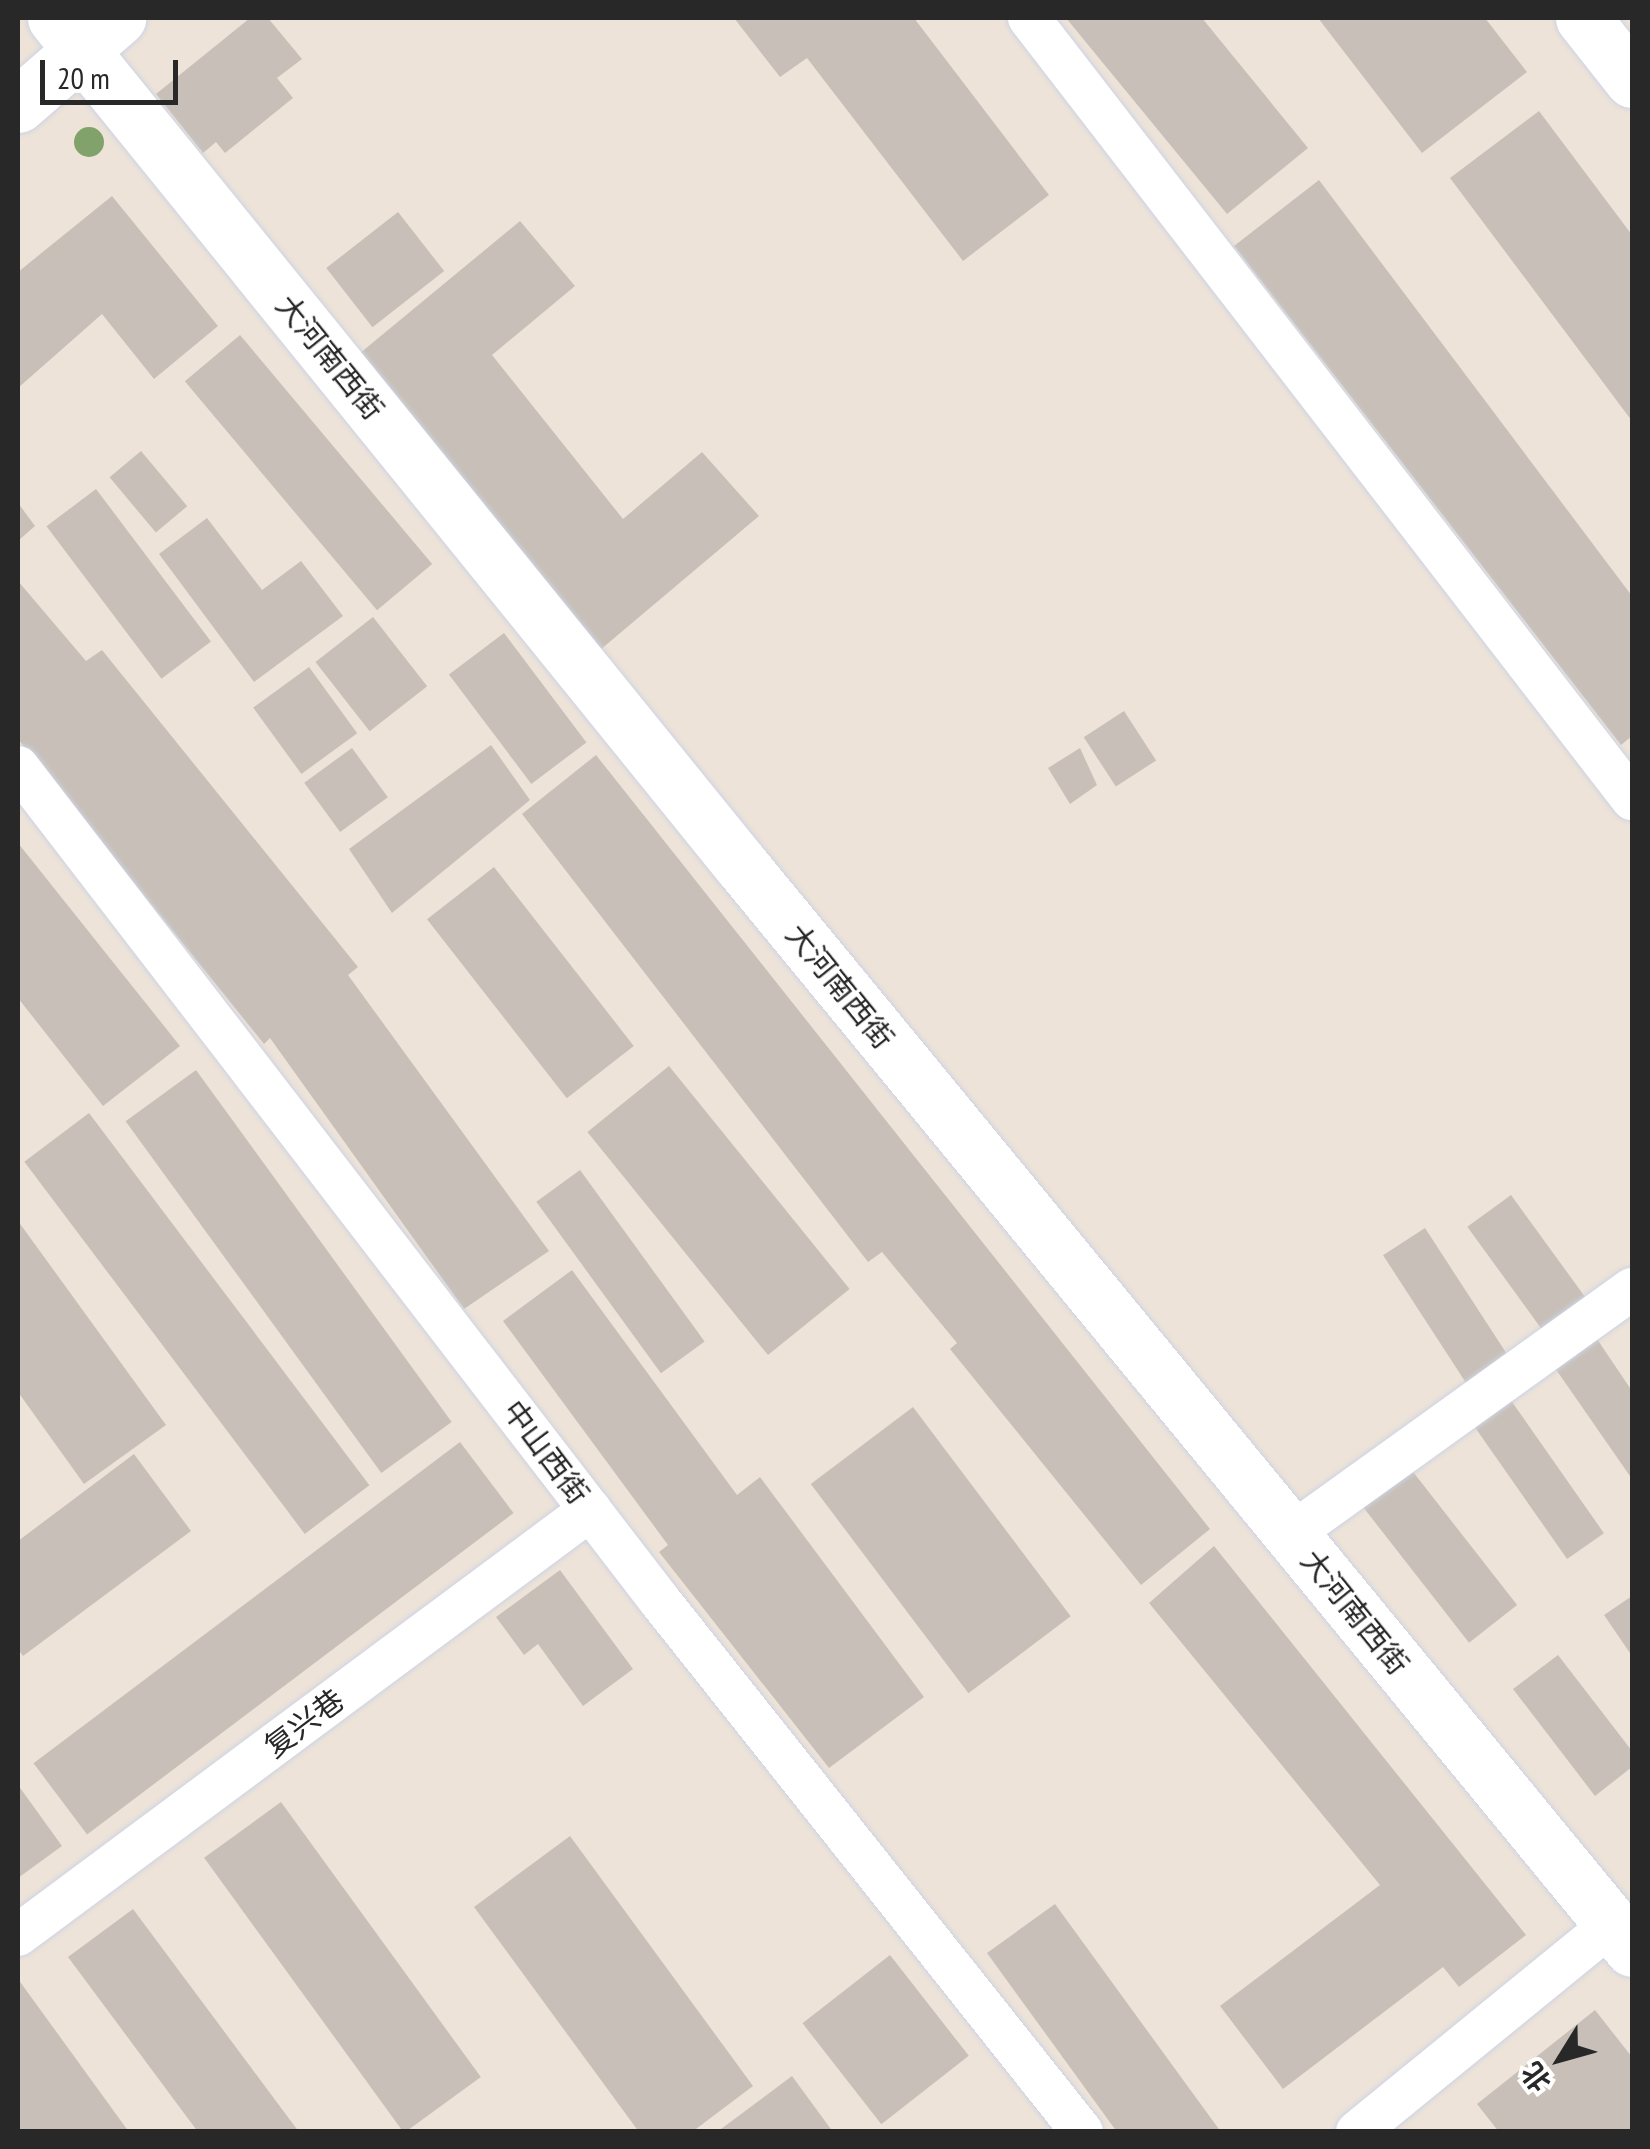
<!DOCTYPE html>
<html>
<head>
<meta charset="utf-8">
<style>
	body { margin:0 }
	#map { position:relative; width:1650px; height:2149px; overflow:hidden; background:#ede3d8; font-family:"PT Sans Narrow","Noto Sans SC",sans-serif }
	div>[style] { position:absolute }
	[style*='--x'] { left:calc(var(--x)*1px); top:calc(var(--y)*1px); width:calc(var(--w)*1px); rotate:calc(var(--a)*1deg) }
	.building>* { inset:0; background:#c8c0b8; transform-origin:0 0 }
	.roads { filter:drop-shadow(0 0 2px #cdd3e4) drop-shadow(0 0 2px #cdd3e4) }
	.street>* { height:42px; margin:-21px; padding:0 21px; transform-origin:21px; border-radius:21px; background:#fff }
	.secondary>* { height:55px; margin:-27.5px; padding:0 27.5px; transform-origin:27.5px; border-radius:27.5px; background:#fff }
	.trees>* { width:30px; height:30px; margin:-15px; border-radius:50%; background:#81a26b }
	span { translate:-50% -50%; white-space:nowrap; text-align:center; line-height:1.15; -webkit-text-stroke:8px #fff; paint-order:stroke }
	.street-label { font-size:30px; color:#282828 }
	.frame { position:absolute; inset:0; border:20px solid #282828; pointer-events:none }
	.north { position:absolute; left:1510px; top:2009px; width:100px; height:100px; -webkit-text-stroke:8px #fff; paint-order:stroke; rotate:233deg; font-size:28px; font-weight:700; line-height:40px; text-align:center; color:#282828 }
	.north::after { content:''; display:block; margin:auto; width:35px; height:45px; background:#282828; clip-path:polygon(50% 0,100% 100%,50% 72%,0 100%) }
	.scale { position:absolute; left:40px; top:60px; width:138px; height:45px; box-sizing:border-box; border:5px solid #282828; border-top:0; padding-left:12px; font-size:30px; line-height:35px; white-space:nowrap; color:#282828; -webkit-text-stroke:8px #fff; paint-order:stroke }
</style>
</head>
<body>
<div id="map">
	<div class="building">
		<i style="clip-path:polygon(250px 18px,268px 18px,302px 59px,277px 78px,293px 98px,225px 153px,216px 142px,203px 153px,156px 94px)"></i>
		<i style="clip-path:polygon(734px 18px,914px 18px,1049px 195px,963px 261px,807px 58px,780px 77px)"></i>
		<i style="clip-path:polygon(1066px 18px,1202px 18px,1308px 148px,1227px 214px)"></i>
		<i style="clip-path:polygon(1318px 18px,1485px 18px,1527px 72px,1422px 153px)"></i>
		<i style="clip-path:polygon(1539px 111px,1632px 235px,1632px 421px,1450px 178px)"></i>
		<i style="clip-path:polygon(1319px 180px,1632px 596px,1632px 736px,1621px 745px,1234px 246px)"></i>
		<i style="clip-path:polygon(112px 196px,218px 326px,154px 379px,102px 314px,18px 388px,18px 272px)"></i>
		<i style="left:398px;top:212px;width:75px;height:91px;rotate:52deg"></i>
		<i style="clip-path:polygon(520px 221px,575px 286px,492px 355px,623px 519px,702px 452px,759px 516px,600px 650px,359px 354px)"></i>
		<i style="left:240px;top:335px;width:299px;height:72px;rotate:50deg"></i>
		<i style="left:141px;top:451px;width:72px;height:41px;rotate:50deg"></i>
		<i style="left:96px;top:489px;width:191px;height:62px;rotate:53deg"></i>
		<i style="clip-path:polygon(18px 503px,35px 526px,18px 541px)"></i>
		<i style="clip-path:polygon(207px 518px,262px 590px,301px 561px,343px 616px,254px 682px,159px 554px)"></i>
		<i style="clip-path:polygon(18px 581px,86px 661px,102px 650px,358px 967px,348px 975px,549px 1251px,464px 1309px,270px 1038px,264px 1044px,18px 739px)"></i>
		<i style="left:373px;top:617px;width:88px;height:73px;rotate:52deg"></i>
		<i style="left:504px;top:633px;width:137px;height:69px;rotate:53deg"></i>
		<i style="left:309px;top:667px;width:82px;height:69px;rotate:54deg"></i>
		<i style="left:1124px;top:711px;width:59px;height:48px;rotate:57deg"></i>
		<i style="clip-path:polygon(491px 745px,530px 800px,392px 913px,349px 849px)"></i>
		<i style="left:352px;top:748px;width:61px;height:59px;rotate:54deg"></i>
		<i style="clip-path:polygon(1080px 748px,1097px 785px,1070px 804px,1048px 768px)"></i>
		<i style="clip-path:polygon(596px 755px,1210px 1529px,1141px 1585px,950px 1349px,957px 1343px,882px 1252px,868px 1262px,522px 814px)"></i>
		<i style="clip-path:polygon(18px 843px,180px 1046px,103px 1106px,18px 998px)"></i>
		<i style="left:494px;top:867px;width:227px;height:85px;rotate:52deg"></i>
		<i style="left:669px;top:1066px;width:287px;height:105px;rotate:51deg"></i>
		<i style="left:196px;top:1070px;width:435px;height:87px;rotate:54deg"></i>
		<i style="left:89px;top:1113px;width:466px;height:81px;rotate:53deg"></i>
		<i style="left:580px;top:1170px;width:212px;height:54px;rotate:54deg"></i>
		<i style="left:1511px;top:1195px;width:134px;height:54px;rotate:54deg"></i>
		<i style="clip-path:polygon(18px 1221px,166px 1425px,84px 1484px,18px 1392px)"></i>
		<i style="left:1425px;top:1228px;width:162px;height:50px;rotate:57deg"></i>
		<i style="clip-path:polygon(572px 1270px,737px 1495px,760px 1477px,924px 1697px,829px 1768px,659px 1552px,668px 1545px,503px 1321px)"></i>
		<i style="clip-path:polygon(1597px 1339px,1632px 1391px,1632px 1479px,1555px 1368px)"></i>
		<i style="left:1503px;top:1389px;width:176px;height:45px;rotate:55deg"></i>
		<i style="left:913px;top:1407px;width:262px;height:128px;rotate:53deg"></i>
		<i style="left:460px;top:1442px;width:89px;height:534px;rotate:53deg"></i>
		<i style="clip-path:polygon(134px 1454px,191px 1531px,23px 1656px,18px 1649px,18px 1541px)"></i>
		<i style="left:1410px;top:1468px;width:174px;height:61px;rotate:52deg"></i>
		<i style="clip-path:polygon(1214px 1546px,1526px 1935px,1459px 1987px,1443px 1967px,1283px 2089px,1220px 2006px,1380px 1885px,1149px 1603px)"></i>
		<i style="clip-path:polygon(560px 1570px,633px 1669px,583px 1706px,538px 1644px,524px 1655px,496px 1617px)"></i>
		<i style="clip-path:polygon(1632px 1596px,1632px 1656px,1604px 1615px)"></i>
		<i style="clip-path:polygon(1558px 1655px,1632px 1751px,1632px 1767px,1595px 1796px,1513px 1689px)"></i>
		<i style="clip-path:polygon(18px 1785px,62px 1846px,18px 1878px)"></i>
		<i style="left:281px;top:1802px;width:340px;height:95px;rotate:54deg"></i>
		<i style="clip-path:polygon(570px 1836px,753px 2086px,692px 2132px,639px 2132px,474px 1907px)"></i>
		<i style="clip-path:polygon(1055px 1904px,1221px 2132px,1117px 2132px,987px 1953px)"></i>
		<i style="clip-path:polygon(133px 1909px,299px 2132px,198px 2132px,68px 1957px)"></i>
		<i style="left:890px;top:1955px;width:128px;height:111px;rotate:52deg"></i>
		<i style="clip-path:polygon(18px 1979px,129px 2132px,18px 2132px)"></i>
		<i style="clip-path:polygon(1595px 2010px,1632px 2057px,1632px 2132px,1499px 2132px,1477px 2104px)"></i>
		<i style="clip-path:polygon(792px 2076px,833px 2132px,717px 2132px)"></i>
	</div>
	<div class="roads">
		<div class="street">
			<i style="--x:1029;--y:18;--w:987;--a:52.33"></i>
			<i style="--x:18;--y:767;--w:1052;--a:52.41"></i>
			<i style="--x:660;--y:1601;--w:678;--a:51.52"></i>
			<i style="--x:1291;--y:1534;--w:420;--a:-35.7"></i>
			<i style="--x:18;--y:1935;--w:713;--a:-36.61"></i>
			<i style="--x:1357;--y:2132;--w:329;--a:-39.2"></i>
		</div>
		<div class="secondary">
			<i style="--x:55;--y:18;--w:1090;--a:51"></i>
			<i style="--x:741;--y:865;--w:1403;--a:50.58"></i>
			<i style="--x:1583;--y:18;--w:79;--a:51.7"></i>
			<i style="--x:18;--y:105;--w:133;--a:-41"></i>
		</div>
	</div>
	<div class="trees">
		<i style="left:89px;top:142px"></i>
	</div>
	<div class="street-label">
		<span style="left:330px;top:357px;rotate:51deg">大河南西街</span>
		<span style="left:840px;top:986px;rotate:51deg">大河南西街</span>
		<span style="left:546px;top:1452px;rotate:53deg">中山西街</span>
		<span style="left:1355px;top:1612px;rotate:51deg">大河南西街</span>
		<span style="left:304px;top:1723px;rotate:-37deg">复兴巷</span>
	</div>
	<div class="frame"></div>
	<div class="north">北</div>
	<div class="scale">20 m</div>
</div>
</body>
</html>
